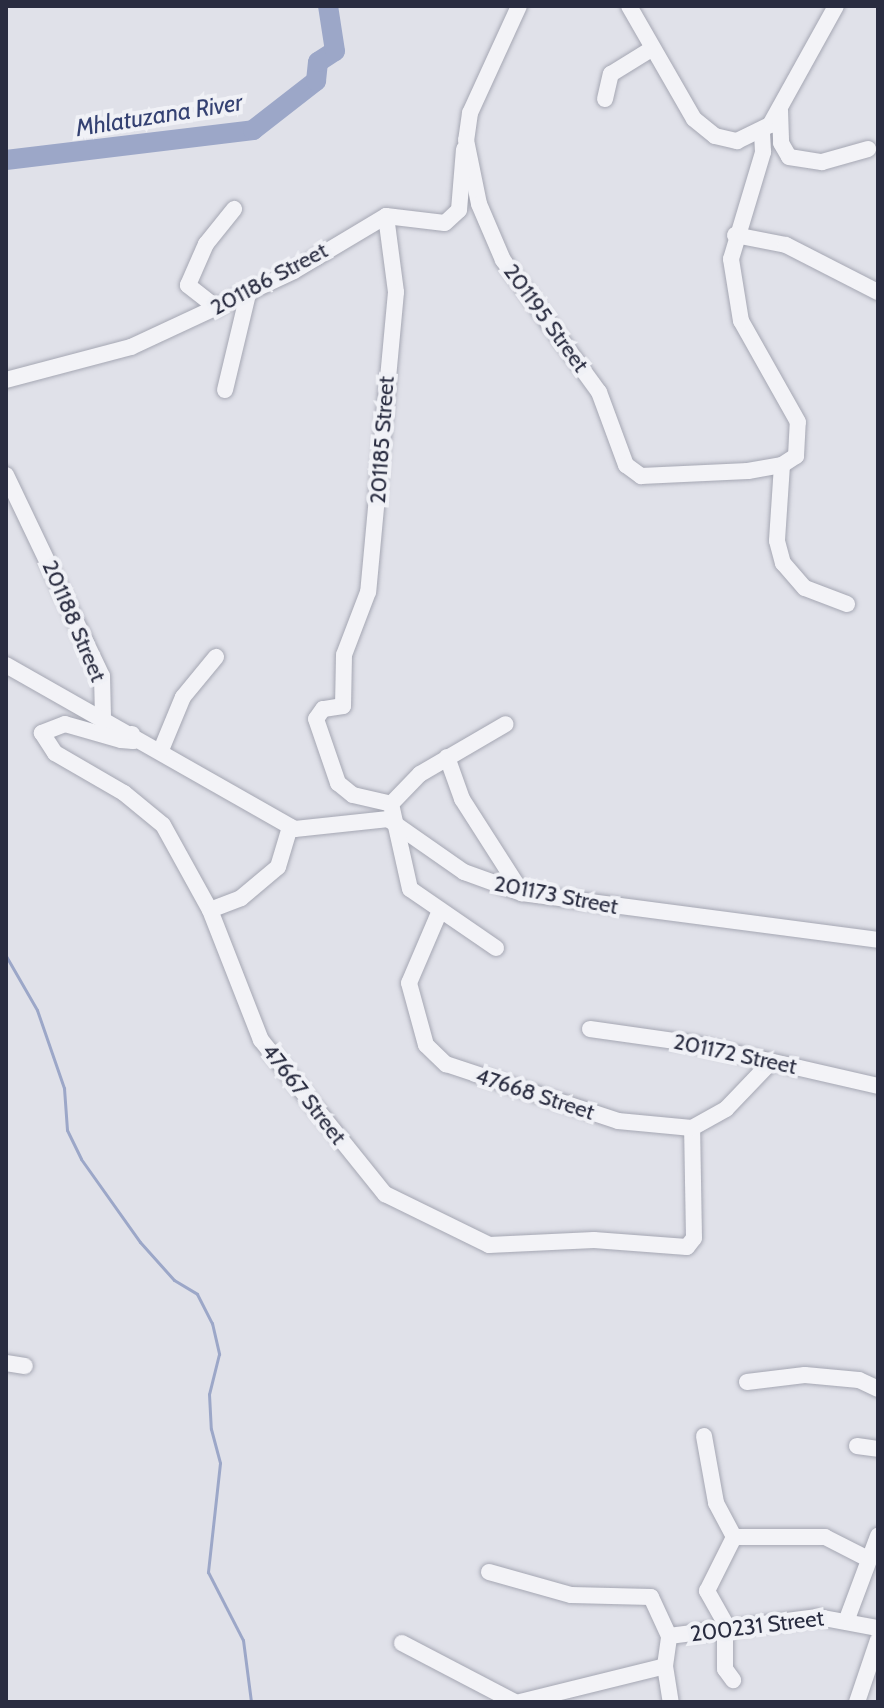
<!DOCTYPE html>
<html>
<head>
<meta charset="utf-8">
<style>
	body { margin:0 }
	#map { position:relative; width:884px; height:1708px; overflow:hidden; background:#e0e1e9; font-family:Cabin,sans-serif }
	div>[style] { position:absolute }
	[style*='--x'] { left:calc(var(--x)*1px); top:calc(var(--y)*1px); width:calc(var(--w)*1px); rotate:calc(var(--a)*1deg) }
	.stream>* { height:3px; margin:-1.5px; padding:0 1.5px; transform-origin:1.5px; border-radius:1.5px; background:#9ca7c8 }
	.river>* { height:20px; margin:-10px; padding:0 10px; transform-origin:10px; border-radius:10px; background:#9ca7c8 }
	.roads { filter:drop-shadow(0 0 2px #a5a7b3) drop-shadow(0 0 2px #a5a7b3) }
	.minor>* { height:16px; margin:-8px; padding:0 8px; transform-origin:8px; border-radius:8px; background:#f3f3f7 }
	span { translate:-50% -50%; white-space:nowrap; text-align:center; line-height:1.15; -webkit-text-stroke:8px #f0f1f6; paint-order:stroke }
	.street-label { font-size:22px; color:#292c40 }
	.water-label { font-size:24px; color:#344172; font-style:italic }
	.frame { position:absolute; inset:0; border:8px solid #292c40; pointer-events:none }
</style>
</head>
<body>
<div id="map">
	<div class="stream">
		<i style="--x:6;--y:956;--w:62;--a:60.1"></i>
		<i style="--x:37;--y:1010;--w:83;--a:70.9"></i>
		<i style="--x:64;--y:1088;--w:42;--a:85.9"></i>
		<i style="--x:67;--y:1130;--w:32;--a:64"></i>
		<i style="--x:81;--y:1159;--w:102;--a:54.6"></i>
		<i style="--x:140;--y:1242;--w:51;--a:48.2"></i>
		<i style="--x:174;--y:1280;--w:27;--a:31"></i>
		<i style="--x:197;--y:1294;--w:33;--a:63"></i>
		<i style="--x:212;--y:1323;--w:32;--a:77"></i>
		<i style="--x:219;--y:1354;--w:41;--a:104"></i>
		<i style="--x:209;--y:1394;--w:35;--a:87"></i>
		<i style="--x:211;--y:1429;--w:35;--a:75"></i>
		<i style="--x:220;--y:1463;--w:110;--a:96.3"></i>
		<i style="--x:208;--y:1572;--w:76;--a:62.8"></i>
		<i style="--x:243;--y:1640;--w:63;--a:82.6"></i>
	</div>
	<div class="river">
		<i style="--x:6;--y:160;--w:249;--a:-6.9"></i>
		<i style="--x:253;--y:130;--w:80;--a:-37.9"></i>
		<i style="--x:316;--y:81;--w:19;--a:-84"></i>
		<i style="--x:318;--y:62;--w:20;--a:-33"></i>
		<i style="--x:335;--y:51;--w:46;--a:-98.8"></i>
	</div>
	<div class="roads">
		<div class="minor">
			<i style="--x:519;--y:6;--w:118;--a:114.6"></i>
			<i style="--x:470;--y:113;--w:27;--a:98"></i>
			<i style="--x:466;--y:140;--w:65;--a:78.5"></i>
			<i style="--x:479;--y:204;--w:61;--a:66.8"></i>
			<i style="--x:503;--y:260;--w:163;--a:54"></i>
			<i style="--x:599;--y:392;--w:78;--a:69.7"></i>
			<i style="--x:626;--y:465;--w:19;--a:36"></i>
			<i style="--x:641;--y:476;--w:107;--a:-2.7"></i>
			<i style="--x:748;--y:471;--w:35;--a:-10"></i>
			<i style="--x:782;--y:465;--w:17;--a:-33"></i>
			<i style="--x:796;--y:456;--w:34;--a:-87"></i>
			<i style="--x:798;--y:422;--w:116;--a:-119.4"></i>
			<i style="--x:741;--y:321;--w:63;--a:-99.2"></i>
			<i style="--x:731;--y:259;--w:112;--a:-73.3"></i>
			<i style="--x:763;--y:152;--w:20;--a:-93"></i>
			<i style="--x:629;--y:6;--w:130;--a:60.1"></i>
			<i style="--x:694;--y:119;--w:27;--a:39"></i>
			<i style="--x:715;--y:136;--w:23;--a:13"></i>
			<i style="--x:737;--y:141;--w:37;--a:-26"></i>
			<i style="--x:770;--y:125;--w:136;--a:-61"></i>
			<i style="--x:605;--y:99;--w:26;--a:-77"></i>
			<i style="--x:611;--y:74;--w:49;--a:-31.8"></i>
			<i style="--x:780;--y:110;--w:33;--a:88"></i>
			<i style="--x:781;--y:143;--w:16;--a:60"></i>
			<i style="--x:789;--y:157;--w:33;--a:9"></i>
			<i style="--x:822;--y:162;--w:48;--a:-15.8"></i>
			<i style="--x:386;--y:216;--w:77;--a:82.5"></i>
			<i style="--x:396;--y:292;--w:301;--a:95.3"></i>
			<i style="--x:368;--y:592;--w:67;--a:110.9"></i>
			<i style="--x:344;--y:655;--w:51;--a:91.1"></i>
			<i style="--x:343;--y:706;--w:20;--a:171"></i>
			<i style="--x:323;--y:709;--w:12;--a:125"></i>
			<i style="--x:316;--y:719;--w:68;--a:71"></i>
			<i style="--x:338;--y:783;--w:19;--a:39"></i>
			<i style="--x:353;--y:795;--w:39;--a:13"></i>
			<i style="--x:735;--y:235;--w:52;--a:11.1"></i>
			<i style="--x:786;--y:245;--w:103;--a:27.1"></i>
			<i style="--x:217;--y:308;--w:37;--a:-142"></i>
			<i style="--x:188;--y:285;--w:45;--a:-66.3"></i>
			<i style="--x:206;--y:244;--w:45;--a:-51.3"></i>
			<i style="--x:6;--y:380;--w:129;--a:-14.8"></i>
			<i style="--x:131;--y:347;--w:180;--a:-25"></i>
			<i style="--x:294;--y:271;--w:107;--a:-30.9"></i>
			<i style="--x:386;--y:216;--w:59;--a:6.8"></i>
			<i style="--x:445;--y:223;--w:19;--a:-43"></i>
			<i style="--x:459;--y:210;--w:61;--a:-85.3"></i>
			<i style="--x:225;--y:390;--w:99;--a:-76.5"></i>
			<i style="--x:782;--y:465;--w:76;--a:93.8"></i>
			<i style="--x:777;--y:541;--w:23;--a:75"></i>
			<i style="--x:783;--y:563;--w:33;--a:49"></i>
			<i style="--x:805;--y:588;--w:45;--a:20.9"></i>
			<i style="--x:6;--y:475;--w:223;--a:64.5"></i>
			<i style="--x:102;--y:676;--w:42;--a:88.6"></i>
			<i style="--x:6;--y:665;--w:332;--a:29.6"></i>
			<i style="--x:295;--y:829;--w:94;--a:-6.1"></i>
			<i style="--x:388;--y:819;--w:93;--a:34.9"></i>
			<i style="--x:464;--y:872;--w:62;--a:19.9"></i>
			<i style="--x:522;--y:893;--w:359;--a:7.5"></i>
			<i style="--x:132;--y:734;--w:7;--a:82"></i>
			<i style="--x:133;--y:741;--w:12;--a:-175"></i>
			<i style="--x:121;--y:740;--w:58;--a:-164.1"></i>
			<i style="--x:65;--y:724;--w:25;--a:159"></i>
			<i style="--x:42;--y:733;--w:24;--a:57"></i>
			<i style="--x:55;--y:753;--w:80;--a:30.1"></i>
			<i style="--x:124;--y:793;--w:50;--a:39.4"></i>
			<i style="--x:163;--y:825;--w:97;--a:61.1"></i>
			<i style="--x:210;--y:910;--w:140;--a:68.6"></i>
			<i style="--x:261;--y:1040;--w:198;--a:51.2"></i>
			<i style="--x:385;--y:1194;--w:116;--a:26.1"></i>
			<i style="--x:489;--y:1245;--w:105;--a:-2.7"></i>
			<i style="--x:594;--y:1240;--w:93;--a:4.3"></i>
			<i style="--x:687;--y:1247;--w:11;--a:-52"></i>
			<i style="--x:694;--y:1238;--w:110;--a:-91"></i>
			<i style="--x:161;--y:750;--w:57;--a:-67.5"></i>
			<i style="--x:183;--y:697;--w:52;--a:-50.5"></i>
			<i style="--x:447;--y:757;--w:45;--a:70.3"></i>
			<i style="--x:462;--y:799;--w:112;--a:57.4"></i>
			<i style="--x:210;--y:910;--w:33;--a:-21"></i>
			<i style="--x:241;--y:898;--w:48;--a:-40"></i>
			<i style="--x:278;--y:867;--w:42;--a:-73.3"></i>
			<i style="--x:439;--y:913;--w:76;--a:113.2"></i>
			<i style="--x:409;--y:983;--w:64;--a:74.7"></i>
			<i style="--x:426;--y:1045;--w:28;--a:44"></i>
			<i style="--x:446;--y:1064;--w:181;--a:18.3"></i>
			<i style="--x:618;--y:1121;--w:74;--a:5.4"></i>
			<i style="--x:692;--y:1128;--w:39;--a:-29"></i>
			<i style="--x:726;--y:1109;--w:62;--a:-46.3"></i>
			<i style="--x:496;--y:948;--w:104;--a:-145.5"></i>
			<i style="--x:410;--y:889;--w:87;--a:-102.6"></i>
			<i style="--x:391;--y:804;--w:42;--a:-46"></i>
			<i style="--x:420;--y:774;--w:99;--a:-30.2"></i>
			<i style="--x:590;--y:1029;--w:106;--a:8.1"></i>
			<i style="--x:695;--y:1044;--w:188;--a:12.9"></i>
			<i style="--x:6;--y:1363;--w:19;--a:9"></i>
			<i style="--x:747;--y:1382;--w:58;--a:-6.9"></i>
			<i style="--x:805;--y:1375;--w:54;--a:5.3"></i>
			<i style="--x:859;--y:1380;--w:21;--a:25"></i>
			<i style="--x:704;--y:1436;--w:68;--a:79.8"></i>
			<i style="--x:716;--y:1503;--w:38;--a:62"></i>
			<i style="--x:857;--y:1446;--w:21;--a:8"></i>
			<i style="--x:489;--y:1572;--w:85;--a:15.7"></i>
			<i style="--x:571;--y:1595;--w:80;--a:1.4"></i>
			<i style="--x:651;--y:1597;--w:43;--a:65.2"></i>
			<i style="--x:847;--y:1619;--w:89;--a:-69.5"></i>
			<i style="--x:729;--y:1630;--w:45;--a:-119.4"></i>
			<i style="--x:707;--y:1591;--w:60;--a:-63.4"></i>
			<i style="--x:734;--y:1537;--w:91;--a:0"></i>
			<i style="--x:825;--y:1537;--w:46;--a:27.1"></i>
			<i style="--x:725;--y:1631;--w:38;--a:90"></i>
			<i style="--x:725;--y:1669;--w:14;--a:54"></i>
			<i style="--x:402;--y:1643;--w:127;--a:27.6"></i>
			<i style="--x:665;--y:1666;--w:36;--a:81"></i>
			<i style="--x:520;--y:1702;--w:149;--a:-13.9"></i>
			<i style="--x:665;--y:1666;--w:30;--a:-82"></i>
			<i style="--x:669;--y:1636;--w:150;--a:-7.3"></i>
			<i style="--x:818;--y:1617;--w:61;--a:10.4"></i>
			<i style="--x:857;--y:1702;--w:65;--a:-71.3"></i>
		</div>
	</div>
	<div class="street-label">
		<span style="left:269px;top:279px;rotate:-28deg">201186 Street</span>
		<span style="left:546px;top:318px;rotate:54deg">201195 Street</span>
		<span style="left:382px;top:440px;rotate:-86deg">201185 Street</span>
		<span style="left:74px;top:621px;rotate:67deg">201188 Street</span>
		<span style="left:556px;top:895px;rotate:11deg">201173 Street</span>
		<span style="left:735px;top:1054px;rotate:12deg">201172 Street</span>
		<span style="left:304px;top:1094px;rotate:52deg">47667 Street</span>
		<span style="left:535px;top:1094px;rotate:18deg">47668 Street</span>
		<span style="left:757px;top:1626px;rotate:-7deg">200231 Street</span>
	</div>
	<div class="water-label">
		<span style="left:159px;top:115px;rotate:-9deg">Mhlatuzana River</span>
	</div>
	<div class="frame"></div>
</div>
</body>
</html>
